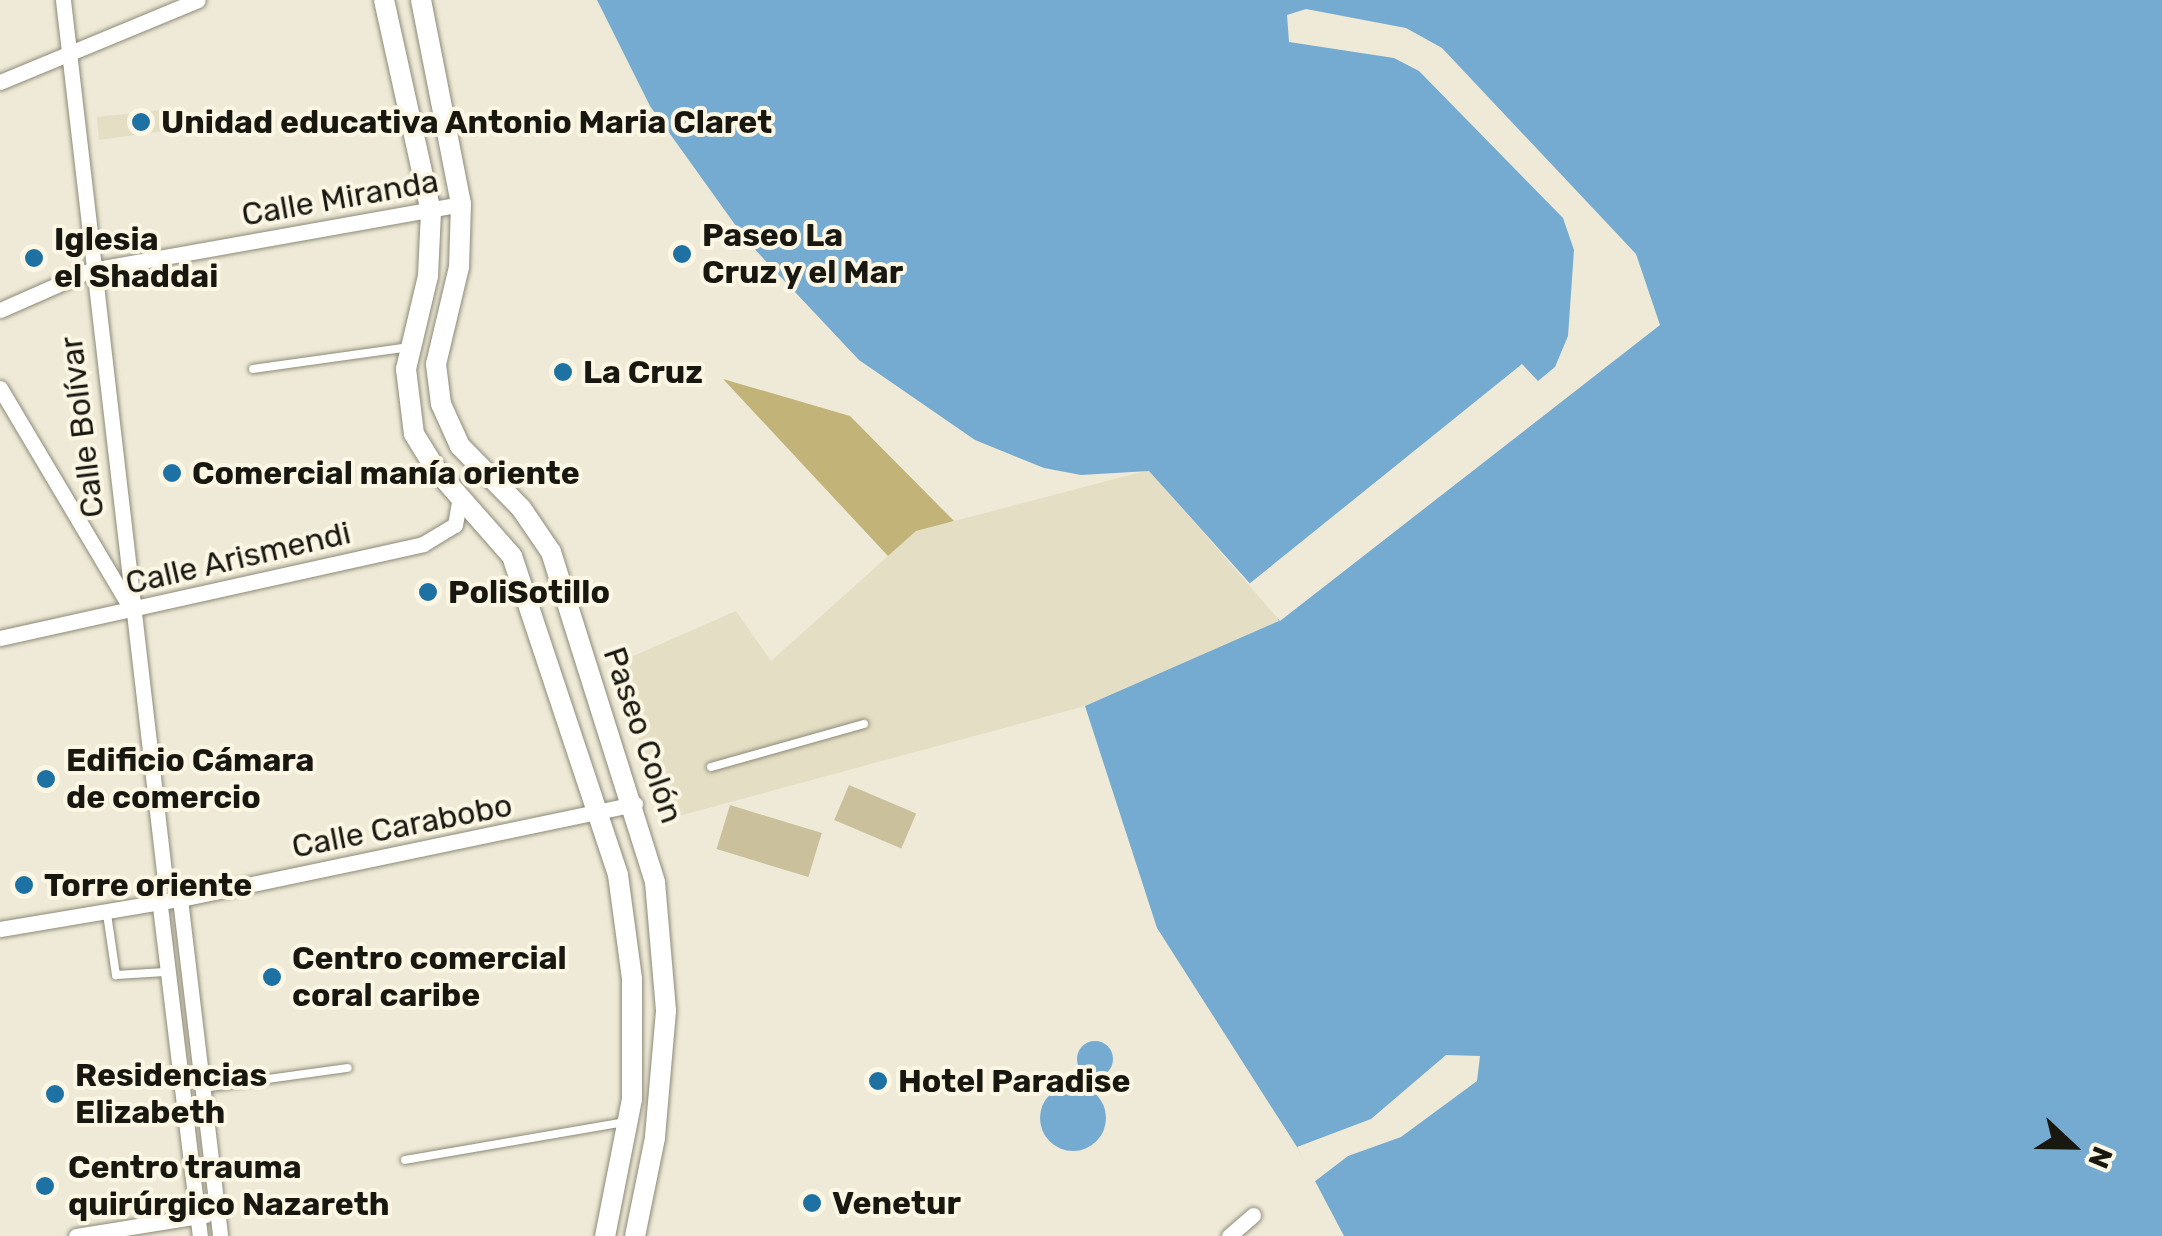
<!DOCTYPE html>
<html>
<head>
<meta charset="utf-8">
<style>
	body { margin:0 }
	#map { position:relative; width:2162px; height:1236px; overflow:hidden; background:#eeead7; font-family:Rubik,sans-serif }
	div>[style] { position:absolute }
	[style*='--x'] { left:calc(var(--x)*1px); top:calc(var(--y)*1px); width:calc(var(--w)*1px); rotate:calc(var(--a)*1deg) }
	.built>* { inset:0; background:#e4dec4 }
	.green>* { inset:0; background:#cac19c; transform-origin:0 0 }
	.forest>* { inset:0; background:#c2b479 }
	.water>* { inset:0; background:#75abd1 }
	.round { border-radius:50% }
	.pier>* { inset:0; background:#eeead7 }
	.roads { filter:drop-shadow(0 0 2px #8d8978) drop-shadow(0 0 2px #8d8978) }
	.lane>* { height:8px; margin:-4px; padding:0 4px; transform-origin:4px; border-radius:4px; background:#fff }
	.street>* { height:15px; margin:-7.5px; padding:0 7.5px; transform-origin:7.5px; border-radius:7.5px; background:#fff }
	.secondary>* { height:20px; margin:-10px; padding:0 10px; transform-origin:10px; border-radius:10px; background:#fff }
	.dots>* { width:28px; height:28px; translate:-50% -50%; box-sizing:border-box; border:5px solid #fbf7e4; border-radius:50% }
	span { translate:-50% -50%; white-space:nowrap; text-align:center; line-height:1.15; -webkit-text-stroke:8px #fbf7e4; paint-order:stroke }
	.poi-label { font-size:32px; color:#181710; font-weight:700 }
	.left { translate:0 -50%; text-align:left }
	.street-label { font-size:32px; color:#181710 }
	.north { position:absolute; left:2022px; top:1096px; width:100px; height:100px; -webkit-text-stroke:8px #fbf7e4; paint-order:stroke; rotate:112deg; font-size:28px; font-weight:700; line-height:40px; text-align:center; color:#181710 }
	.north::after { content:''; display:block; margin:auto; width:35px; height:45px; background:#181710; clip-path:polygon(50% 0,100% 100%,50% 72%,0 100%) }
</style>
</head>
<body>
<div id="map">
	<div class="built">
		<i style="clip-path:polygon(182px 108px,186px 128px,99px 140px,97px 117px)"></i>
		<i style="clip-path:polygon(1149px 470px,1280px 621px,1085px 706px,664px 820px,615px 664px,736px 611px,771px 661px,916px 531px)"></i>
	</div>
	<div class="green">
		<i style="left:849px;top:785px;width:73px;height:38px;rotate:23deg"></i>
		<i style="left:730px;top:805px;width:96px;height:46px;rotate:17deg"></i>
	</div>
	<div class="forest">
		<i style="clip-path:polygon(723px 379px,850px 416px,954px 521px,916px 531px,888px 556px)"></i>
	</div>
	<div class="water">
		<i style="clip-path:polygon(597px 0,2162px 0,2162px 1236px,1344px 1236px,1297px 1147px,1157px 928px,1085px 706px,1279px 621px,1273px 609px,1149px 471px,1081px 475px,1044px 468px,975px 440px,859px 360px,746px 240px,650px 106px)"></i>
		<i class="round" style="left:1077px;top:1041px;width:36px;height:36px"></i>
		<i class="round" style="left:1040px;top:1085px;width:66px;height:66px"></i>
	</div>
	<div class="pier">
		<i style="clip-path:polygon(1306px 9px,1406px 28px,1442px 48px,1636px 254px,1660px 325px,1280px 621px,1249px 584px,1522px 364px,1538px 381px,1555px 367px,1568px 336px,1574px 250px,1563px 218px,1419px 71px,1394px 58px,1289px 42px,1287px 15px)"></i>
		<i style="clip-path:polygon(1446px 1055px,1480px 1056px,1477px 1081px,1401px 1137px,1348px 1156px,1314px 1182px,1297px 1147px,1371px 1119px)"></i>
	</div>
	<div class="roads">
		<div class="lane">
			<i style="--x:253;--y:369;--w:158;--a:-8"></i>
			<i style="--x:711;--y:767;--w:159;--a:-15.7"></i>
			<i style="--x:107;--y:914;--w:62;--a:81.6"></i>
			<i style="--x:116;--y:975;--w:49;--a:-3.5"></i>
			<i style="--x:203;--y:1088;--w:146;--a:-7.9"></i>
			<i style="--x:405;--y:1160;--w:223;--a:-9.8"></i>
		</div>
		<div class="street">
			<i style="--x:63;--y:0;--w:886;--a:83.39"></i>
			<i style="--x:0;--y:82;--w:214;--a:-22.5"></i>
			<i style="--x:0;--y:310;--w:99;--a:-23.7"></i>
			<i style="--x:91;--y:270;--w:376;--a:-10.1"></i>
			<i style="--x:0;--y:388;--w:249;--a:59.3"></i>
			<i style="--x:0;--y:638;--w:433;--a:-12.5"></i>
			<i style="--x:423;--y:544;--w:37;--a:-31"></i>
			<i style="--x:455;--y:525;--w:27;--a:-80"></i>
			<i style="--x:159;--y:898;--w:340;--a:83.1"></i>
			<i style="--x:180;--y:899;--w:339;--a:83.2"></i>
			<i style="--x:0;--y:929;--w:182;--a:-9.5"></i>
			<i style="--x:180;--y:899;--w:465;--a:-11.8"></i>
			<i style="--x:76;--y:1236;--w:131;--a:-9.2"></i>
			<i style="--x:1229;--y:1236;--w:32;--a:-41"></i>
		</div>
		<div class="secondary">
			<i style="--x:384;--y:0;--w:217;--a:77.5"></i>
			<i style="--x:431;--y:212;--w:64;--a:92.7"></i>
			<i style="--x:428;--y:276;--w:96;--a:103.3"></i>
			<i style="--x:406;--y:369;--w:65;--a:83"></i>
			<i style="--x:414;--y:434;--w:44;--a:58.1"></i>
			<i style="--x:437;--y:471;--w:113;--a:48.6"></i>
			<i style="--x:512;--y:556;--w:336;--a:71.6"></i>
			<i style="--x:618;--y:875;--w:105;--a:82.3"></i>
			<i style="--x:632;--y:979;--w:120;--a:90"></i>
			<i style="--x:632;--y:1099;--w:140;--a:101.1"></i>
			<i style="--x:421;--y:0;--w:208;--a:78.9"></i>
			<i style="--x:461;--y:204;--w:63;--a:91.8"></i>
			<i style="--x:459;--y:267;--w:100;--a:103.3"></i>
			<i style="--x:436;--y:364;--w:40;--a:82.9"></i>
			<i style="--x:441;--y:404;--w:46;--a:65.7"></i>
			<i style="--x:460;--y:446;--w:87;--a:45.5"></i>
			<i style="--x:521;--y:508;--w:53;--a:55.7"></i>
			<i style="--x:551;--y:552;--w:346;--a:72.5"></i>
			<i style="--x:655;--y:882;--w:129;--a:85.1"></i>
			<i style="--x:666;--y:1011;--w:127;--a:95"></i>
			<i style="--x:655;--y:1138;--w:100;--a:101.5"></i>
		</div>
	</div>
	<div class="dots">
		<i style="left:141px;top:122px;background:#1d72a3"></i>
		<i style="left:682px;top:254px;background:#1d72a3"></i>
		<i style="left:34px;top:258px;background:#1d72a3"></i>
		<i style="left:563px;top:372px;background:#1d72a3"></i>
		<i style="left:172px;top:473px;background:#1d72a3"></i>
		<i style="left:428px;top:592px;background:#1d72a3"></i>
		<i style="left:46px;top:779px;background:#1d72a3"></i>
		<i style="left:24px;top:885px;background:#1d72a3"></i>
		<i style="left:272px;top:977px;background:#1d72a3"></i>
		<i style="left:878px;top:1081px;background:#1d72a3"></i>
		<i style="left:55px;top:1094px;background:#1d72a3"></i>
		<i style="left:45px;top:1186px;background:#1d72a3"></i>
		<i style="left:812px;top:1203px;background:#1d72a3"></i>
	</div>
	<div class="poi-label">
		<span class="left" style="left:161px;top:122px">Unidad educativa Antonio Maria Claret</span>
		<span class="left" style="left:702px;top:254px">Paseo La<br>Cruz y el Mar</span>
		<span class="left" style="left:54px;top:258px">Iglesia<br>el Shaddai</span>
		<span class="left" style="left:583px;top:372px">La Cruz</span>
		<span class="left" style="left:192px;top:473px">Comercial manía oriente</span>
		<span class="left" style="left:448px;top:592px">PoliSotillo</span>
		<span class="left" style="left:66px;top:779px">Edificio Cámara<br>de comercio</span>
		<span class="left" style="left:44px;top:885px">Torre oriente</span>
		<span class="left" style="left:292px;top:977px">Centro comercial<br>coral caribe</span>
		<span class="left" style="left:75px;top:1094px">Residencias<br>Elizabeth</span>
		<span class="left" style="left:898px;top:1081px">Hotel Paradise</span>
		<span class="left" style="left:68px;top:1186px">Centro trauma<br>quirúrgico Nazareth</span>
		<span class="left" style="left:832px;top:1203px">Venetur</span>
	</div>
	<div class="street-label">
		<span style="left:340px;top:198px;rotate:-10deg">Calle Miranda</span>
		<span style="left:82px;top:427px;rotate:-97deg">Calle Bolívar</span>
		<span style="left:238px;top:558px;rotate:-13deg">Calle Arismendi</span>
		<span style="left:643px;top:735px;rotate:71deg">Paseo Colón</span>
		<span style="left:402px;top:826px;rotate:-11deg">Calle Carabobo</span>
	</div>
	<div class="north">N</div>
</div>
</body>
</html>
